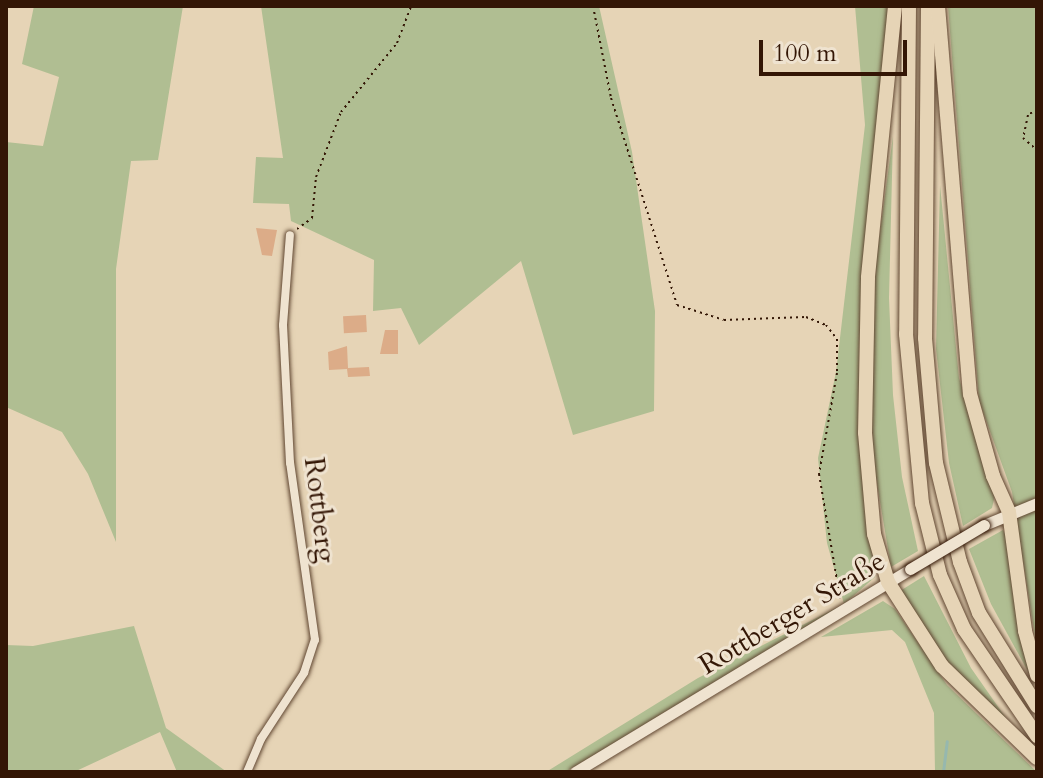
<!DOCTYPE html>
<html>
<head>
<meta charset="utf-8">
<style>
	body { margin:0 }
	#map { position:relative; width:1043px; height:778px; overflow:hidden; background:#e6d4b6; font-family:Cardo,serif }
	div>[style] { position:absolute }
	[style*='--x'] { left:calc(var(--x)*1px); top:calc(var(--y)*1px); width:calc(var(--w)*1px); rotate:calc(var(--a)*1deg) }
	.green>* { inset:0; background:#b0be92 }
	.stream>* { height:3px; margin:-1.5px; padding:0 1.5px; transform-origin:1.5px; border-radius:1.5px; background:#96b8ae }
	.building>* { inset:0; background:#dcac88; transform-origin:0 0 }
	.path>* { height:2px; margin-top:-1px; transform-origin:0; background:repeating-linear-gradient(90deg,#331605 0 2px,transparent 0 6px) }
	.roads { filter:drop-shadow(0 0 2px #604631) drop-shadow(0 0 2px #604631) }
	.street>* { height:8px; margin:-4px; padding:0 4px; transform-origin:4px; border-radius:4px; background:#efe3d0 }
	.secondary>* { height:11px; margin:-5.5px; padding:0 5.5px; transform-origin:5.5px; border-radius:5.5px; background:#efe3d0 }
	.highway>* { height:14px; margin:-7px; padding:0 7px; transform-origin:7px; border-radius:7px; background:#e6d4b6 }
	.bridges { filter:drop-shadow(0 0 2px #331605) drop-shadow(0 0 2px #331605) }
	.secondary-bridge>* { height:11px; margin:-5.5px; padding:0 5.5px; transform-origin:5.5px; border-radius:5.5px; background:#efe3d0 }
	span { translate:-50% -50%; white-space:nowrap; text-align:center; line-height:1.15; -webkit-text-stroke:6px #efe3d0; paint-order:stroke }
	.street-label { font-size:28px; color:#331605 }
	.frame { position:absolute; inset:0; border:8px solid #331605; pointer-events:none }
	.scale { position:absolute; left:759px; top:40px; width:148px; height:36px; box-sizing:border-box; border:4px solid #331605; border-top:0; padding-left:10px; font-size:24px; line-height:28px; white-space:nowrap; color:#331605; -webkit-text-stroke:6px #efe3d0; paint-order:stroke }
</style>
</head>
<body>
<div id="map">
	<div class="green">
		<i style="clip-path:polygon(34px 6px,183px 6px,158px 160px,131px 161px,116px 269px,116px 542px,88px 474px,62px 432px,6px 407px,6px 142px,43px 146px,59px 77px,22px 64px)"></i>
		<i style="clip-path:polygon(261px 6px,599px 6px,632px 152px,655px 311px,654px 411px,573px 435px,521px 261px,419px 345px,401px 308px,373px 311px,374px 260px,291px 221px,289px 204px,253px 203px,256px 157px,283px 158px)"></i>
		<i style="clip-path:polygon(855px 6px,889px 6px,861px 433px,875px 577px,844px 604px,614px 744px,565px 772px,546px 772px,698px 678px,844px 604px,827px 543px,818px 458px,836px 372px,865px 125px)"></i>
		<i style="clip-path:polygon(948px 6px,1037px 6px,1037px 649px,1012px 492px,979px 401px)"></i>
		<i style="clip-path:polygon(893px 136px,889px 298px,893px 395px,902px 477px,918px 551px,891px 567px,874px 466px,870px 388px,876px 261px)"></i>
		<i style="clip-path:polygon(940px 185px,959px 378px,995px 495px,992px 508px,963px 526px,949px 463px,936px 349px)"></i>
		<i style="clip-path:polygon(1003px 530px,1007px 537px,1030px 675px,991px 604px,969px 549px)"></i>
		<i style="clip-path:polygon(924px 576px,971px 668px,1015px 731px,939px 653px,900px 591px)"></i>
		<i style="clip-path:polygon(883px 601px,895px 609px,947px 685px,1037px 772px,935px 772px,934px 713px,905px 642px,892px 630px,821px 637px)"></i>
		<i style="clip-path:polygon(134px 626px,166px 728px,227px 772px,177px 772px,160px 732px,74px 772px,6px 772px,6px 645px,33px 646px)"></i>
	</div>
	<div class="stream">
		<i style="--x:943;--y:772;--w:31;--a:-83"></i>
	</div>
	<div class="building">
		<i style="clip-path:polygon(256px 228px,277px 230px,272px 256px,262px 255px)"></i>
		<i style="left:366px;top:315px;width:17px;height:23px;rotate:87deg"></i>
		<i style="clip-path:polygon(385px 330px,398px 330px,398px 354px,380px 354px)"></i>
		<i style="clip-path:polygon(347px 346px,348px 368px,369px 367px,370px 376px,348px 377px,347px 369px,329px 370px,328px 352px)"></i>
	</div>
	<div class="path">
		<i style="--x:593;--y:6;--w:94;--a:78.9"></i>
		<i style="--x:611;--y:98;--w:217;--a:72.3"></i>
		<i style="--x:677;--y:305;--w:49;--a:17.7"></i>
		<i style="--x:724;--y:320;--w:82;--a:-2.1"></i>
		<i style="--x:806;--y:317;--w:22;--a:22"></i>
		<i style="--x:826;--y:325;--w:18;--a:52"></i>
		<i style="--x:837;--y:339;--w:34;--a:90"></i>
		<i style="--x:837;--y:373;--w:103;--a:100.1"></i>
		<i style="--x:819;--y:474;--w:126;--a:80.4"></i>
		<i style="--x:1037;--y:48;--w:12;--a:90"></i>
		<i style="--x:1037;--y:109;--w:11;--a:146"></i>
		<i style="--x:1028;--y:115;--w:24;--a:102"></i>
		<i style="--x:1023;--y:138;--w:18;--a:41"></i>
		<i style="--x:297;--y:229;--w:19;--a:-36"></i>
		<i style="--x:312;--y:218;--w:41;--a:-84.4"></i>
		<i style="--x:316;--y:177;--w:70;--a:-69"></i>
		<i style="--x:341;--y:112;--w:89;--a:-50.9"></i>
		<i style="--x:397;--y:43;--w:40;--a:-69"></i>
	</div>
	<div class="roads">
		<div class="street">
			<i style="--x:247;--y:772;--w:36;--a:-67"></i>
			<i style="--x:261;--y:739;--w:79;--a:-56.9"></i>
			<i style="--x:304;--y:673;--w:35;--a:-72"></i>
			<i style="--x:315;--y:640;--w:179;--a:-98"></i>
			<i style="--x:290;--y:463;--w:138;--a:-92.9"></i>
			<i style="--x:283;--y:325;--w:90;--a:-85.6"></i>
		</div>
		<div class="secondary">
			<i style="--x:984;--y:525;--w:57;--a:-22.5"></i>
			<i style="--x:575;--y:772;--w:392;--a:-31.2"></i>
		</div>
		<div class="highway">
			<i style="--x:895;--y:6;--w:273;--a:95.7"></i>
			<i style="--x:868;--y:278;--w:155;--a:91.1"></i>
			<i style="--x:865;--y:433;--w:101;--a:84.9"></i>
			<i style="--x:874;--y:534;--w:50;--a:73.7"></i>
			<i style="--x:888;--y:582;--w:100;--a:57.3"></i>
			<i style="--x:942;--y:666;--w:132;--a:44.1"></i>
			<i style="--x:909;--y:6;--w:328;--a:90.5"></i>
			<i style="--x:906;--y:334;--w:170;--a:84.6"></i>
			<i style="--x:922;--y:503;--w:74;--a:76"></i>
			<i style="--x:940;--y:575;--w:59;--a:66"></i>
			<i style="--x:964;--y:629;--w:130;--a:55.7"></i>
			<i style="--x:928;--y:6;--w:332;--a:90.5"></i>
			<i style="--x:925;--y:338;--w:125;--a:85"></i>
			<i style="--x:936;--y:463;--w:102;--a:76.4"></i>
			<i style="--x:960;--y:562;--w:54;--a:69.6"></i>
			<i style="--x:979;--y:613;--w:110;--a:58.1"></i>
			<i style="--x:938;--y:6;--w:389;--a:85.3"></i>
			<i style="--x:970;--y:394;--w:85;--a:74.3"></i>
			<i style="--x:993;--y:476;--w:39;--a:66"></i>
			<i style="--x:1009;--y:512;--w:120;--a:82.3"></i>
			<i style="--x:1025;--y:631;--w:46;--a:74.7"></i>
		</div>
	</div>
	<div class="bridges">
		<div class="secondary-bridge">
			<i style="--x:910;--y:569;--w:86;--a:-30.7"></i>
		</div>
	</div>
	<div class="street-label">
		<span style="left:320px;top:510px;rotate:83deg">Rottberg</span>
		<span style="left:792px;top:613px;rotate:-31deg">Rottberger Straße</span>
	</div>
	<div class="frame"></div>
	<div class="scale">100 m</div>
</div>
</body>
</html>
